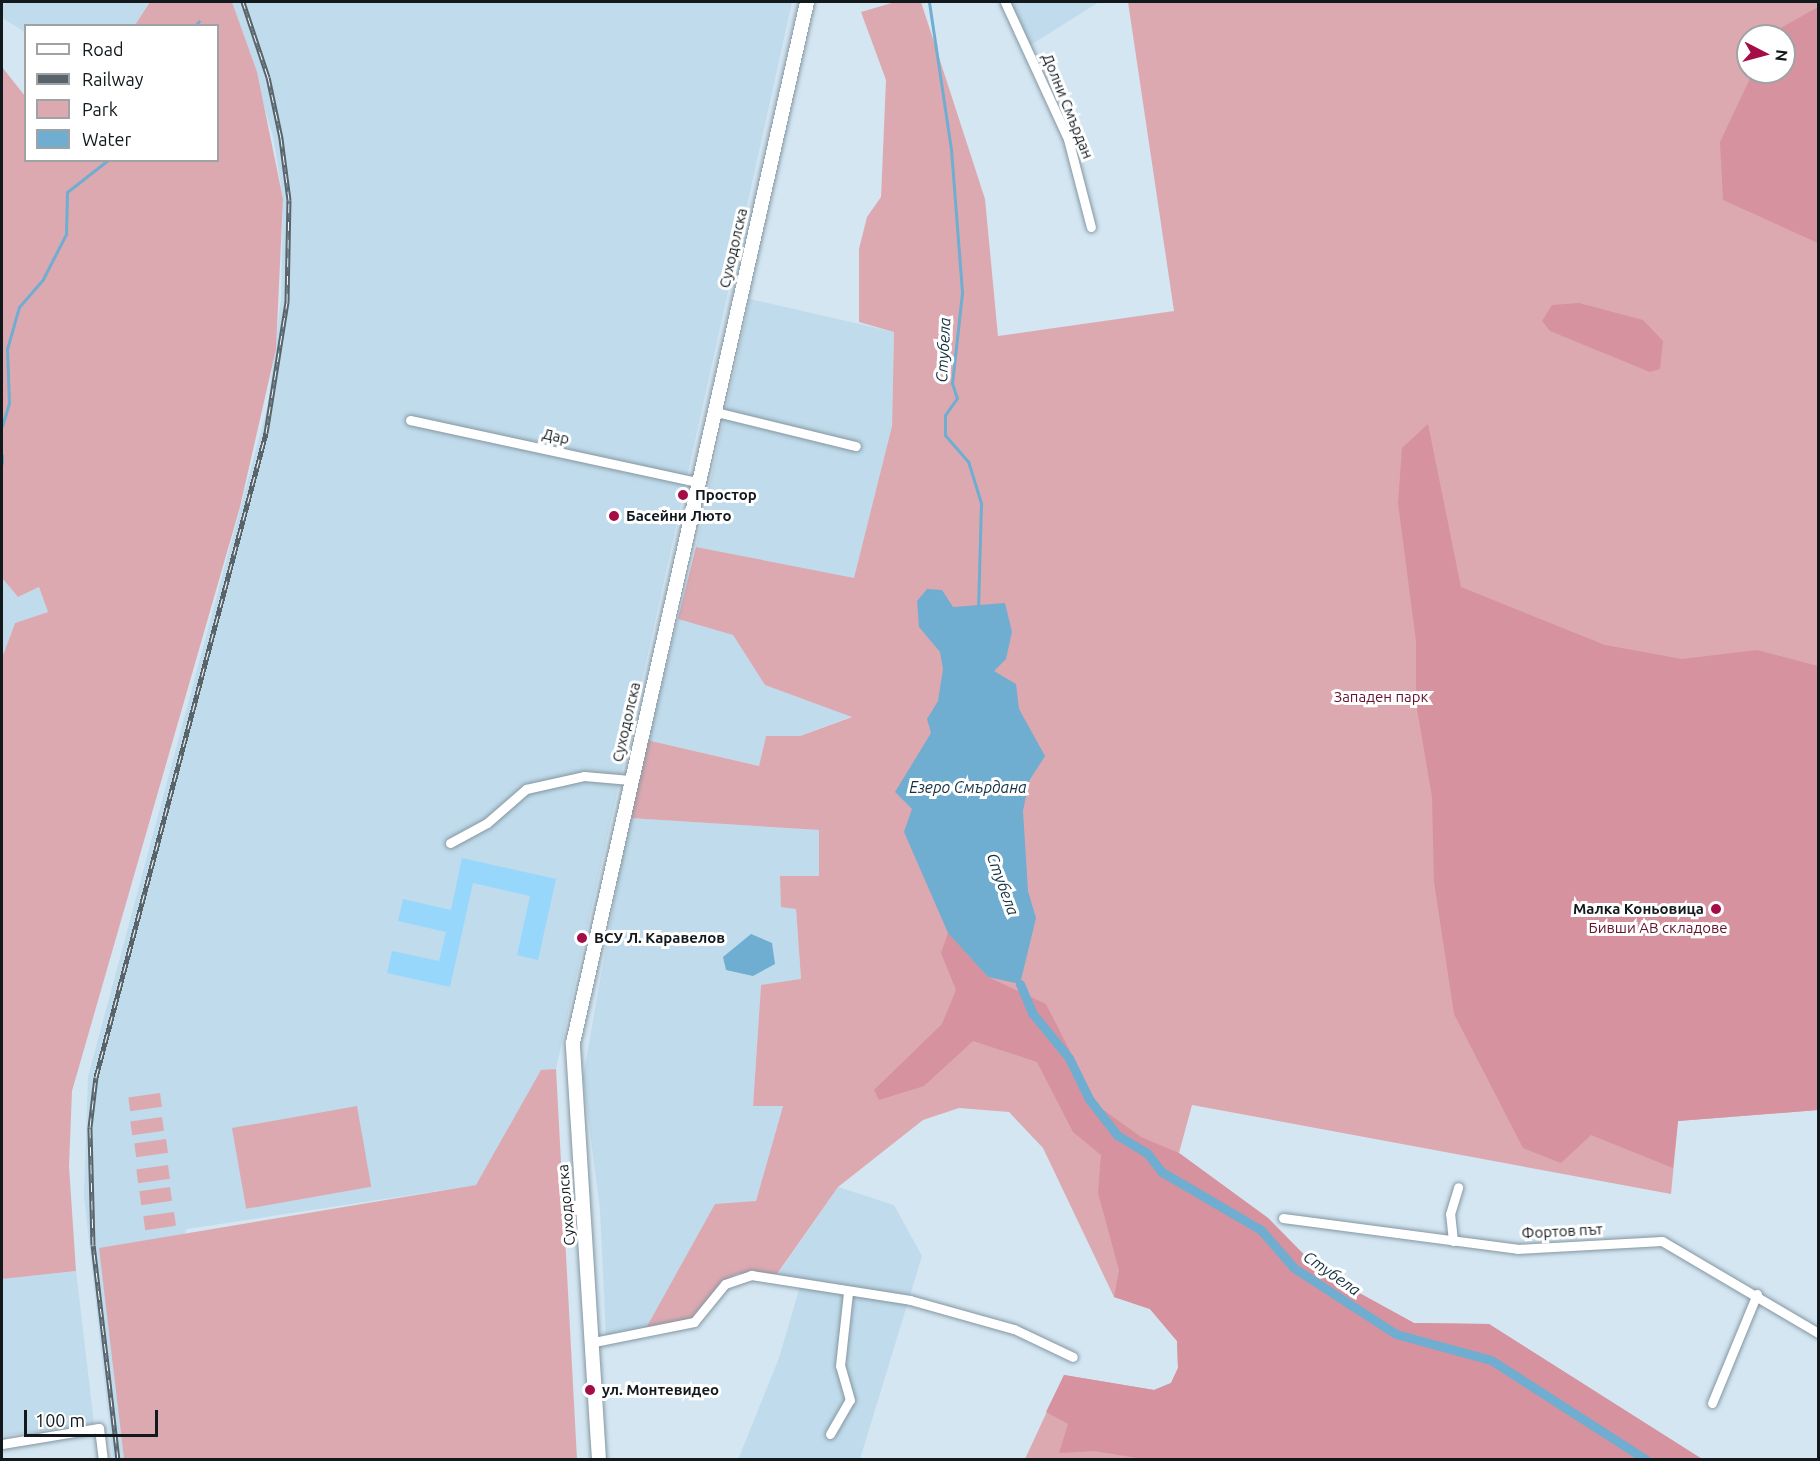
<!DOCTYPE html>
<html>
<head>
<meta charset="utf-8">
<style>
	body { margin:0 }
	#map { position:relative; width:1820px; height:1461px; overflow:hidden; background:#d3e6f2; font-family:Ubuntu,sans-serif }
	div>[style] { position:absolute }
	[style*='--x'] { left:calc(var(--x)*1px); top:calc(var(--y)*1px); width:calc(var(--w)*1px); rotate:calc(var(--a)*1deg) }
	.built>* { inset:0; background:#c0dbeb }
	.green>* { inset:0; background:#dda9b1; transform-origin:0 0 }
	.forest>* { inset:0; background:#d6929e }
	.water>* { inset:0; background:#6fadd1 }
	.stream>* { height:3px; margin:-1.5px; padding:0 1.5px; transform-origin:1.5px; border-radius:1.5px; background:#6fadd1 }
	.canal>* { height:9px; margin:-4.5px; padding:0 4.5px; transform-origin:4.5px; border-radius:4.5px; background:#6fadd1 }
	.building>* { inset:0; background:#97d7fc }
	.roads { filter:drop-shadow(0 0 2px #8496a1) drop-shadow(0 0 2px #8496a1) }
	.street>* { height:9px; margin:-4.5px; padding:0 4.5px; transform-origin:4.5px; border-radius:4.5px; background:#fff }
	.secondary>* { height:14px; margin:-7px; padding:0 7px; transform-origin:7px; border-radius:7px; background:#fff }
	.rail>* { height:5px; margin-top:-2.5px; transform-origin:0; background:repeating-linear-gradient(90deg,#fff 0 9px,#58636a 0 18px); box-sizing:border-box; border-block:2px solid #58636a }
	.dots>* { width:16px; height:16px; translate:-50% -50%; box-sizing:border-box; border:3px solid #fff; border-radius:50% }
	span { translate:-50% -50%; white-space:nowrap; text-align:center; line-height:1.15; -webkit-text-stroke:6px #fff; paint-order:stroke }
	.street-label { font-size:15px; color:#12191d }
	.poi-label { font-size:15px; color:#12191d; font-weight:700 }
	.left { translate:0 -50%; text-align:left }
	.right { translate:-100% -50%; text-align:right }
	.park-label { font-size:15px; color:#64142c }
	.water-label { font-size:16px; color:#143141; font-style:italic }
	.frame { position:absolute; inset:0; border:3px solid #12191d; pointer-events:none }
	.legend { position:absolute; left:24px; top:24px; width:195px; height:138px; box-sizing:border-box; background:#fff; border:2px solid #a0a3a5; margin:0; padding:8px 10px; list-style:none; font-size:18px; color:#12191d }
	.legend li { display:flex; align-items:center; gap:12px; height:30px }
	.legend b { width:30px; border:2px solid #a0a3a5 }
	.north { position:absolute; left:1736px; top:24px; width:60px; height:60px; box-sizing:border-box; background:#fff; border:2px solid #a0a3a5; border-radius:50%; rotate:96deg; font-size:16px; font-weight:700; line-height:24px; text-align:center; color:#12191d }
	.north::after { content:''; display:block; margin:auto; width:21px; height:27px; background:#a40d46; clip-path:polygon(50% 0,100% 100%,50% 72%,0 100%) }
	.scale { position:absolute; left:24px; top:1410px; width:134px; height:27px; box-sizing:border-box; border:3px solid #12191d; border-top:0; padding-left:8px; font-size:18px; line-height:21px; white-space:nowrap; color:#12191d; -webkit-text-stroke:4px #fff; paint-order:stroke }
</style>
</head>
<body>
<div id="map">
	<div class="built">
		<i style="clip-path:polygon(2px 2px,150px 2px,135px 25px,26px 26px,25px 32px,2px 18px)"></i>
		<i style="clip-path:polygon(232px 2px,792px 2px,556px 1069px,541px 1071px,477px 1185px,187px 1229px,113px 1366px,124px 1459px,113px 1460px,84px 1195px,88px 1077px,268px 405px,281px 299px,283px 199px,273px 136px)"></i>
		<i style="clip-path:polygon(1007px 2px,1099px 2px,1029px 46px)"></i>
		<i style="clip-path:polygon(750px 299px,894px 332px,892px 426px,854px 579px,696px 547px)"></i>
		<i style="clip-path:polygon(2px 578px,18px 597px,39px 587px,48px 612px,15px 623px,2px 658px)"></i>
		<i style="clip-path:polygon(678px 619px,733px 635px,765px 685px,853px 716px,799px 736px,766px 736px,759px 766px,648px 740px)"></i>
		<i style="clip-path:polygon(629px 818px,819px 830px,819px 876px,780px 877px,796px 909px,801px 980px,761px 985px,753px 1105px,783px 1106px,756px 1201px,645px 1330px,606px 1337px,600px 1210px,583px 1077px)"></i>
		<i style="clip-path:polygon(838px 1187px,894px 1205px,922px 1256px,860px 1459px,738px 1460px,779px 1358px,801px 1283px,775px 1278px)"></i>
		<i style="clip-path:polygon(76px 1271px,94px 1424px,2px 1436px,2px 1279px)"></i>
	</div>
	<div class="green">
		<i style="clip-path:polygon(150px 2px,232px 2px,257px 72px,283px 199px,276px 349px,240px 507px,72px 1091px,69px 1166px,76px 1271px,2px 1279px,2px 658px,15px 623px,48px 612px,39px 587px,18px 597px,2px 578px,2px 67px,25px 96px,26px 160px,218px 160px,218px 26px,135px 25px)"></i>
		<i style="clip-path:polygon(evenodd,895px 2px,921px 2px,985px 199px,998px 336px,1174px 311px,1128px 2px,1818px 2px,1818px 1110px,1678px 1121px,1671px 1194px,1192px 1105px,1179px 1153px,1268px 1218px,1321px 1272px,1414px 1323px,1489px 1324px,1702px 1459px,1025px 1459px,1064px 1375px,1154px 1390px,1171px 1383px,1178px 1368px,1177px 1341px,1150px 1309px,1114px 1297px,1043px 1148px,1009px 1112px,959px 1108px,923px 1120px,838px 1187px,777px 1274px,737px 1274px,723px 1282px,697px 1317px,645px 1330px,715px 1204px,756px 1201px,783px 1106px,753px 1106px,761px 985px,801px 979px,796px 909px,781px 907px,780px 876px,819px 876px,819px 830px,629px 818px,647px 740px,759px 766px,766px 736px,800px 736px,852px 717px,765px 685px,733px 635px,678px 619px,696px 547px,854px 578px,892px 426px,894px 332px,859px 322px,859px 249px,867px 217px,881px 197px,886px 80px,861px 12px,895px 2px,1748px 36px,1784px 36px,1784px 72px,1748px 72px,1748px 36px)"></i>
		<i style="clip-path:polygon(556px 1069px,577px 1459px,124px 1459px,99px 1248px,476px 1185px,541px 1070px)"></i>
		<i style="left:160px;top:1093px;width:14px;height:32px;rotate:82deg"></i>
		<i style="left:357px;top:1106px;width:82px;height:127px;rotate:80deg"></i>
		<i style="left:162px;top:1117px;width:14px;height:32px;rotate:82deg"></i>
		<i style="left:166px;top:1139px;width:14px;height:32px;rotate:82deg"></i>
		<i style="left:168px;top:1165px;width:14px;height:32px;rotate:82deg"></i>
		<i style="left:170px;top:1187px;width:14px;height:31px;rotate:82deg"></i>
		<i style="left:174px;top:1212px;width:14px;height:31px;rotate:82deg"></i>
	</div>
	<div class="forest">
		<i style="clip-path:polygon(1818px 7px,1818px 243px,1723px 200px,1720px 142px,1753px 72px,1784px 72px,1784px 36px,1770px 34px)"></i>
		<i style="clip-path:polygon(1579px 303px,1643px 320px,1663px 341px,1660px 369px,1650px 372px,1550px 331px,1542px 321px,1552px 305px)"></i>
		<i style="clip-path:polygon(1428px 424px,1461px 587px,1605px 645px,1682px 659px,1757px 650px,1818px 666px,1818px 1110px,1678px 1121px,1673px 1168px,1591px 1135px,1561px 1163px,1523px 1148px,1454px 1014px,1434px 882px,1432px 797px,1416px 703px,1416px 641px,1398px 503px,1402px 448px)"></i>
		<i style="clip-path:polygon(948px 933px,988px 977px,1046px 1004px,1098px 1106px,1141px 1137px,1179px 1153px,1268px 1218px,1321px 1272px,1414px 1323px,1489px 1324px,1702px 1459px,1148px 1460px,1095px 1451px,1059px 1453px,1068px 1424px,1046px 1412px,1064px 1375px,1154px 1390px,1171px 1383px,1178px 1368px,1177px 1341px,1150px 1309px,1114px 1297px,1119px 1270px,1098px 1193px,1101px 1155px,1073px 1132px,1037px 1062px,973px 1041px,924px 1086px,879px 1100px,874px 1090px,942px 1024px,956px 990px,941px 953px)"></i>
	</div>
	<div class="water">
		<i style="clip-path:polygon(927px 589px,942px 590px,953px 607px,1005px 603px,1012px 632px,1006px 659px,994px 671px,1016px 684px,1019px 709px,1045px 756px,1029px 781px,1023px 811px,1028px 891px,1036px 918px,1020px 984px,988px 977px,948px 933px,904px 832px,912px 809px,895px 792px,931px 733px,927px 719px,938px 701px,943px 669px,940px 652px,919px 627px,917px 601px)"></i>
		<i style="clip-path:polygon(751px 934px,772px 943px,775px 964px,753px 976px,726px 970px,723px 957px)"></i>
	</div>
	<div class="stream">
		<i style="--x:929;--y:2;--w:149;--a:81.5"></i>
		<i style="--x:951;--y:149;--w:144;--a:85.6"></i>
		<i style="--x:962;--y:293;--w:91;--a:96.3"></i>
		<i style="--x:952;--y:383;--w:16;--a:72"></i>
		<i style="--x:957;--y:398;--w:21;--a:125"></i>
		<i style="--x:945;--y:415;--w:20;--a:90"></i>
		<i style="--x:945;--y:435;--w:35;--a:49"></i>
		<i style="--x:968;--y:461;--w:44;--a:72.8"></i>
		<i style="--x:981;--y:503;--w:105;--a:91.6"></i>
		<i style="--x:195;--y:26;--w:6;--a:-51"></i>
		<i style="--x:2;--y:426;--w:24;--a:-73"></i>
		<i style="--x:9;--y:403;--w:54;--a:-92.1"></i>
		<i style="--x:7;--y:349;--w:44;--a:-74.1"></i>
		<i style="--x:19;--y:307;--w:37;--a:-49"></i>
		<i style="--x:43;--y:279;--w:51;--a:-62.9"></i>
		<i style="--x:66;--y:234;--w:42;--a:-88.6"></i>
		<i style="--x:67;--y:192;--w:52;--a:-38"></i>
		<i style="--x:2;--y:455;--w:8;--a:90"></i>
	</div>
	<div class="canal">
		<i style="--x:1020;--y:984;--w:33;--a:67"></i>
		<i style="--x:1033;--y:1014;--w:57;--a:50.7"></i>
		<i style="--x:1069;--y:1058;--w:46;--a:64"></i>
		<i style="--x:1089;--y:1099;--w:46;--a:52.1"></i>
		<i style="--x:1117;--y:1135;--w:35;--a:31"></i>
		<i style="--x:1147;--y:1153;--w:24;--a:52"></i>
		<i style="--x:1162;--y:1172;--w:115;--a:30.4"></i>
		<i style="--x:1261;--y:1230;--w:50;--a:49"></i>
		<i style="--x:1294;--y:1268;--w:121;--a:32.9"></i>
		<i style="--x:1396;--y:1334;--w:98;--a:15.3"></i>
		<i style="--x:1491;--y:1360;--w:185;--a:32.7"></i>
	</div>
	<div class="building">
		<i style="clip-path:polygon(462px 858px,556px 879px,538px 960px,517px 955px,530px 896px,473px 883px,450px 987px,387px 973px,392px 951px,439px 961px,446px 932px,398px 921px,403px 899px,451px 910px)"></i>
	</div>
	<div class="roads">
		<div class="street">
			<i style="--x:1005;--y:2;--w:151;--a:65.3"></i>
			<i style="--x:1068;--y:139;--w:91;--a:75.4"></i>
			<i style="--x:712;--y:411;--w:148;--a:13.7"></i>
			<i style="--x:410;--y:420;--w:293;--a:12.2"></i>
			<i style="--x:450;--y:843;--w:42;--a:-28.4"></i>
			<i style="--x:487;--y:823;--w:52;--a:-41.1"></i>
			<i style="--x:526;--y:789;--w:59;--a:-12.6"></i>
			<i style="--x:584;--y:776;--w:46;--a:5"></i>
			<i style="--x:1283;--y:1218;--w:236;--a:7.5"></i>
			<i style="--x:1517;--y:1249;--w:145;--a:-3.2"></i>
			<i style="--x:1662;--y:1241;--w:181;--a:30.5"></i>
			<i style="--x:1453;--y:1241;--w:27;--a:-96"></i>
			<i style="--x:1450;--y:1214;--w:28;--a:-73"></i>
			<i style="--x:594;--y:1342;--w:102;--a:-11.3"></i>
			<i style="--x:694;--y:1322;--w:49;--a:-50.8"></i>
			<i style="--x:725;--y:1284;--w:28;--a:-19"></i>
			<i style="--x:751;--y:1275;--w:161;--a:8.9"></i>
			<i style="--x:910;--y:1300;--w:108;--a:15.6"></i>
			<i style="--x:1014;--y:1329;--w:65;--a:25.4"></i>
			<i style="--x:1712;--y:1403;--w:118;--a:-67.6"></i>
			<i style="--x:830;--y:1434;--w:39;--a:-60"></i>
			<i style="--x:850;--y:1400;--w:35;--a:-106"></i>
			<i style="--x:840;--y:1366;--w:74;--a:-83.8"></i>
			<i style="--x:2;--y:1444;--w:98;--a:-9.4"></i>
			<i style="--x:99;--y:1428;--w:32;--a:83"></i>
		</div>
		<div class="secondary">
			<i style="--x:599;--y:1460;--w:418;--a:-93.6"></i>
			<i style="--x:573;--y:1043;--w:1067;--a:-77.33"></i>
		</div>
	</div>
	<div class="rail">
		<i style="--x:118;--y:1460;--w:216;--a:-96.6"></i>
		<i style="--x:93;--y:1245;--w:118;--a:-91.5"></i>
		<i style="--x:90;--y:1127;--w:50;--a:-83.2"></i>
		<i style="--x:96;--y:1077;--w:666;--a:-75.21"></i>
		<i style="--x:266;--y:433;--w:133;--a:-80.9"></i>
		<i style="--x:287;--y:302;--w:102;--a:-88.9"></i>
		<i style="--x:289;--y:200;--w:63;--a:-97.4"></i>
		<i style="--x:281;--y:138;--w:62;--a:-102"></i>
		<i style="--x:268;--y:77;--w:79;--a:-108.4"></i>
	</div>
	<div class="dots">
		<i style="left:683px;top:495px;background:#a40d46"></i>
		<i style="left:614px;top:516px;background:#a40d46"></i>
		<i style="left:1716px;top:909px;background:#a40d46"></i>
		<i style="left:582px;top:938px;background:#a40d46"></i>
		<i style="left:590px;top:1390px;background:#a40d46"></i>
	</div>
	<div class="street-label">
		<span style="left:1068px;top:106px;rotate:68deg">Долни Смърдан</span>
		<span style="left:733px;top:248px;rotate:-77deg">Суходолска</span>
		<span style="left:556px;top:436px;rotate:13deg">Дар</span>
		<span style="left:626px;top:722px;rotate:-77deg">Суходолска</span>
		<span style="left:566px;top:1205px;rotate:-95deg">Суходолска</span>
		<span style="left:1562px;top:1231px;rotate:-3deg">Фортов път</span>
	</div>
	<div class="poi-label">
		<span class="left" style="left:695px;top:495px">Простор</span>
		<span class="left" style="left:626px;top:516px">Басейни Люто</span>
		<span class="right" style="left:1704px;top:909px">Малка Коньовица</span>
		<span class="left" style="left:594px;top:938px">ВСУ Л. Каравелов</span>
		<span class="left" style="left:602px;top:1390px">ул. Монтевидео</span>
	</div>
	<div class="park-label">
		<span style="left:1381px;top:697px">Западен парк</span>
		<span style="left:1658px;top:928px">Бивши АВ складове</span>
	</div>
	<div class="water-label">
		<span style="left:943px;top:350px;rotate:-87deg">Стубела</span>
		<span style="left:968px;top:787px">Езеро Смърдана</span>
		<span style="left:1003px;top:884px;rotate:70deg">Стубела</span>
		<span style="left:1332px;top:1273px;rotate:35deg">Стубела</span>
	</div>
	<div class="frame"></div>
	<ul class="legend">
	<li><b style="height:8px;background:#fff"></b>Road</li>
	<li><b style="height:8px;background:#58636a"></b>Railway</li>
	<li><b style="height:16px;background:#dda9b1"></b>Park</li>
	<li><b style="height:16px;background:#6fadd1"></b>Water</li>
	</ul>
	<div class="north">N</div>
	<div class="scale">100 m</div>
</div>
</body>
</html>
